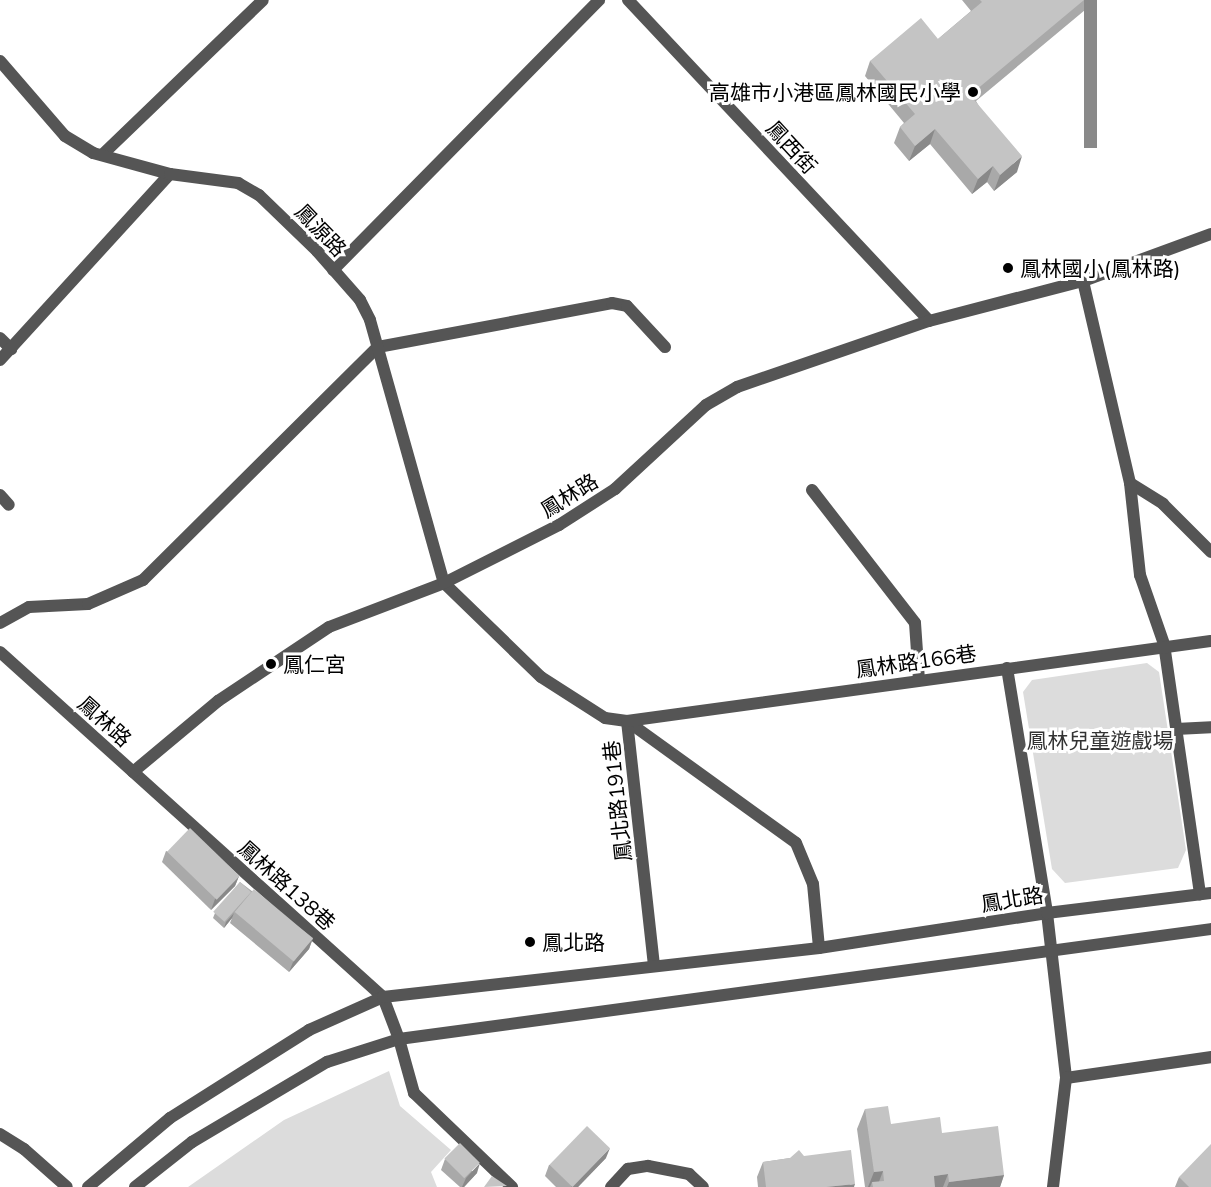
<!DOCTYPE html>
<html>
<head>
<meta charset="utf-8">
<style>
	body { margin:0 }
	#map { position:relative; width:1211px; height:1187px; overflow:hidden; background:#fff; font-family:Mulish,"Noto Sans TC",sans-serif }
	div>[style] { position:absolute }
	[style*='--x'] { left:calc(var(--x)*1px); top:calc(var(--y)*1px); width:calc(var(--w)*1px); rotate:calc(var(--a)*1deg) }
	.green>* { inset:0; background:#dcdcdc }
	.service>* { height:12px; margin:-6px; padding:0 6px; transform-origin:6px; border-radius:6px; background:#555 }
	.minor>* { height:12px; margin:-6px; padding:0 6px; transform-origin:6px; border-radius:6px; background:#555 }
	.tertiary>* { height:12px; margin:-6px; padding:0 6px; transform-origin:6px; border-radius:6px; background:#555 }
	.wall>* { inset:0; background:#a9a9a9 }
	.shaded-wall>* { inset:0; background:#898989; transform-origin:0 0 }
	.building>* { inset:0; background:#c4c4c4; transform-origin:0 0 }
	.dots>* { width:16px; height:16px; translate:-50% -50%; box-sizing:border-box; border:3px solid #fff; border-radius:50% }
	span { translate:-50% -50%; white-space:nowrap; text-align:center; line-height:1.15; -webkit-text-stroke:6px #fff; paint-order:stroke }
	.poi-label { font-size:21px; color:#000 }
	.right { translate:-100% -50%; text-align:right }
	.left { translate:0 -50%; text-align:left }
	.street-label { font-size:21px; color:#000 }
	.park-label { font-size:21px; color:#333 }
</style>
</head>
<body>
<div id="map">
	<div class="green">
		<i style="clip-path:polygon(1147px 663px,1159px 672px,1186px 850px,1178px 868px,1065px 883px,1052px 869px,1023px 692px,1032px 680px)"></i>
		<i style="clip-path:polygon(389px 1071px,400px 1106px,451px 1150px,431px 1172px,437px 1187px,188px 1187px,284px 1120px)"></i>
	</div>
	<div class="service">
		<i style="--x:102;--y:155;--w:223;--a:-43.9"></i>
		<i style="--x:333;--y:270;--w:379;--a:-45.4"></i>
		<i style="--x:1083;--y:281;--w:207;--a:76.9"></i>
		<i style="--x:1130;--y:483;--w:39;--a:32"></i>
		<i style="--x:1163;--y:504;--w:68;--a:45"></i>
		<i style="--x:0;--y:338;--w:16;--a:45"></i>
		<i style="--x:0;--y:360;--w:252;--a:-47.6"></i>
		<i style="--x:1130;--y:483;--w:93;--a:83.8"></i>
		<i style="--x:1140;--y:575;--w:73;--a:70.8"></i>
		<i style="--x:1164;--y:644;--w:253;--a:81.8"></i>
		<i style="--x:812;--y:490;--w:168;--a:52.2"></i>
		<i style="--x:915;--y:623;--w:57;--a:86"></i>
		<i style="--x:0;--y:495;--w:13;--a:48"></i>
		<i style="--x:0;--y:623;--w:33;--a:-29"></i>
		<i style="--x:29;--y:607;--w:59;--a:-2.9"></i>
		<i style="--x:88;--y:604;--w:60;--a:-23.6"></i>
		<i style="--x:143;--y:580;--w:331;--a:-44.8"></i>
		<i style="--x:378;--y:347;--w:238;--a:-10.6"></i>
		<i style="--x:612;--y:303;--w:15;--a:11"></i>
		<i style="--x:627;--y:306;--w:56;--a:47.2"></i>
		<i style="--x:1007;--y:668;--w:248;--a:80.7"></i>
		<i style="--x:1047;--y:913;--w:166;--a:83.4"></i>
		<i style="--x:1066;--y:1078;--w:147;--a:-8.2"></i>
		<i style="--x:627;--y:721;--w:208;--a:35.8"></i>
		<i style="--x:796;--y:843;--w:44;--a:67.5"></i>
		<i style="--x:813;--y:884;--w:64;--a:84.6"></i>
		<i style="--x:627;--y:721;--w:246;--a:83.7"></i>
		<i style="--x:1176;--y:729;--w:35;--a:-3"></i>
		<i style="--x:399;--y:1039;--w:56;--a:74.5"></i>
		<i style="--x:414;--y:1093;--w:136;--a:43.8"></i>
		<i style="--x:0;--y:1134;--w:28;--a:32"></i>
		<i style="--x:24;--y:1149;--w:57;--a:41.5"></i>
		<i style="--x:611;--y:1187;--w:25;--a:-47"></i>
		<i style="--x:628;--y:1169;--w:20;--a:-9"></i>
		<i style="--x:648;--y:1166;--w:42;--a:11"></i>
		<i style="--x:689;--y:1174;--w:19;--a:43"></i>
		<i style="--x:1053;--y:1187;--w:110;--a:-83.2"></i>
	</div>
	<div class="minor">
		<i style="--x:628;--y:0;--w:440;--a:46.8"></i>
		<i style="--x:0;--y:61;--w:99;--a:49.1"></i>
		<i style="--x:65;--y:136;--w:33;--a:31"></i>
		<i style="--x:93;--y:153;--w:80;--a:15.3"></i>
		<i style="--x:170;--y:174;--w:69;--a:7.5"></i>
		<i style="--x:238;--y:183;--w:24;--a:30"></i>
		<i style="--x:259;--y:195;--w:81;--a:44"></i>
		<i style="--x:317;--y:251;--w:65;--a:48.7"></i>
		<i style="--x:360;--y:300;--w:22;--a:63"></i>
		<i style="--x:370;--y:320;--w:273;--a:74.3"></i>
		<i style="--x:444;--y:583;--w:135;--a:44.1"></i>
		<i style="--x:541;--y:677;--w:76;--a:32.6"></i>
		<i style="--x:605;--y:718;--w:22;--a:8"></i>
		<i style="--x:627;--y:721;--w:589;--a:-7.8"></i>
		<i style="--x:0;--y:652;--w:515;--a:42.01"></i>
		<i style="--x:383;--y:997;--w:45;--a:69.1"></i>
		<i style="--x:133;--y:772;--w:111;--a:-39.9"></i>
		<i style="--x:218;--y:701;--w:133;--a:-33.7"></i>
		<i style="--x:329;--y:627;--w:123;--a:-20.9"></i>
		<i style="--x:444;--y:583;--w:129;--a:-26.8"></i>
		<i style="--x:559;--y:525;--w:67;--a:-32.7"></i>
		<i style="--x:615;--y:489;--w:124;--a:-42.7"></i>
		<i style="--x:706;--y:405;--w:36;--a:-30"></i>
		<i style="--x:737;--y:387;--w:203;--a:-19"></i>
		<i style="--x:929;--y:321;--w:159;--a:-14.6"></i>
		<i style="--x:1083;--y:281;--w:136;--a:-20.2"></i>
	</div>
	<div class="tertiary">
		<i style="--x:88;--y:1187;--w:107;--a:-40.1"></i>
		<i style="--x:170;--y:1118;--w:165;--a:-32.3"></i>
		<i style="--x:309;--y:1030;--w:81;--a:-24"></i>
		<i style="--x:383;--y:997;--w:439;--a:-6.4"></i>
		<i style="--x:819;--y:948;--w:231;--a:-8.7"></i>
		<i style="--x:1047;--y:913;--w:165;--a:-7"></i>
		<i style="--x:135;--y:1187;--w:73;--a:-38.3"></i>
		<i style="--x:192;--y:1142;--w:157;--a:-30.7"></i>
		<i style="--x:327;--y:1062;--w:76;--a:-17.7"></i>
		<i style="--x:399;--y:1039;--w:819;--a:-7.71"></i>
	</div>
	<div class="wall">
		<i style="clip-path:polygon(962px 0,1097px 0,976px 101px,1017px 172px,994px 191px,987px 182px,972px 194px,930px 144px,909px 161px,894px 143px,900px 127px,904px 123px,865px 76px,870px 61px,938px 39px,971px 11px)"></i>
		<i style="clip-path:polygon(166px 851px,239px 876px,235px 886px,211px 910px,162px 862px)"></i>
		<i style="clip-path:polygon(240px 882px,313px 938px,309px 949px,289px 972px,230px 923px,232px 918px,224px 928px,213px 918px,215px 913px)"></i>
		<i style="clip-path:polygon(865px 1109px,891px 1124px,942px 1133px,1004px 1175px,1000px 1187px,865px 1187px,857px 1129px)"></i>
		<i style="clip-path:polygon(804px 1156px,854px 1187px,758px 1187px,757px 1177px,763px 1162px)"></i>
		<i style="clip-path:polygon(606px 1158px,578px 1187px,556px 1187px,545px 1176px,549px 1165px)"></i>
		<i style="clip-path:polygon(445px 1159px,477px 1173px,464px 1187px,460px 1187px,441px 1170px)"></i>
		<i style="clip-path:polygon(1179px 1177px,1211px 1187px,1175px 1187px)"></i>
	</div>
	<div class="shaded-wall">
		<i style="left:1084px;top:0;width:13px;height:148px"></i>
		<i style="clip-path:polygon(935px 129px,930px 144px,909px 161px,915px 146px)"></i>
		<i style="clip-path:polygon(1022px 156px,1017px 172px,994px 191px,1000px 175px)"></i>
		<i style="clip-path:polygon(993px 166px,987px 182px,972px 194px,978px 179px)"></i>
		<i style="clip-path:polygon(239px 876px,235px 886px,211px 910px,215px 899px)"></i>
		<i style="clip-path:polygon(234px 913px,232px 918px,224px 928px,226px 922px)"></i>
		<i style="clip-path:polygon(313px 938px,309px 949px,289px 972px,293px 962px)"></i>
		<i style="clip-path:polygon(610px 1148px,606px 1158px,578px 1187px,571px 1187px)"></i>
		<i style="clip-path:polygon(480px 1163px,477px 1173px,464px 1187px,462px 1187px,466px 1178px)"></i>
		<i style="clip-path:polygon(883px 1171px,877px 1187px,872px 1182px,870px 1187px,868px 1187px,874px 1172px)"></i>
		<i style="clip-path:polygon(948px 1174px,943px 1187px,929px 1187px,934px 1176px)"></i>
		<i style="clip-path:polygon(1004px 1175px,1000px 1187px,947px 1187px,949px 1182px)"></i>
		<i style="clip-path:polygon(855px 1184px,854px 1187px,826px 1187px)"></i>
	</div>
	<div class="building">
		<i style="clip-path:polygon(980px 0,1084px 0,970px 95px,1022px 156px,1000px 175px,993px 166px,978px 179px,935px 129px,915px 146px,900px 127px,915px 114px,870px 61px,921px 18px,938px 39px,982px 2px)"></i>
		<i style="left:190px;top:828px;width:69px;height:33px;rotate:44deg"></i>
		<i style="left:240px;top:882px;width:15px;height:40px;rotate:42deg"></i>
		<i style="left:254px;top:889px;width:77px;height:30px;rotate:40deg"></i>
		<i style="clip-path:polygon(888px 1106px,891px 1124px,940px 1117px,942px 1133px,998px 1126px,1004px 1175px,949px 1182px,948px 1174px,934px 1176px,935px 1187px,873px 1187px,872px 1182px,884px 1181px,883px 1171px,874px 1172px,865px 1109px)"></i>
		<i style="left:587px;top:1126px;width:32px;height:54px;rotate:44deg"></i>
		<i style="left:460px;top:1143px;width:28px;height:22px;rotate:45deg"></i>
		<i style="clip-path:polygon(1211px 1144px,1211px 1187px,1189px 1187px,1179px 1177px)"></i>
		<i style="clip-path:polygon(799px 1150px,804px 1156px,851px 1150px,855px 1184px,826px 1187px,766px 1187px,763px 1162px,790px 1158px)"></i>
		<i style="clip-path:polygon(492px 1176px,507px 1186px,484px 1187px)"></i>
	</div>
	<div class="dots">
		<i style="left:973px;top:92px;background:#000"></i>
		<i style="left:1008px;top:268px;background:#000"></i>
		<i style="left:271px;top:664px;background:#000"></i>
		<i style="left:530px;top:942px;background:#000"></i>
	</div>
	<div class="poi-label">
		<span class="right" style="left:961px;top:92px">高雄市小港區鳳林國民小學</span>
		<span class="left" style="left:1020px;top:268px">鳳林國小(鳳林路)</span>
		<span class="left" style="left:283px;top:664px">鳳仁宮</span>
		<span class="left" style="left:542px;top:942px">鳳北路</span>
	</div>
	<div class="street-label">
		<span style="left:792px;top:147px;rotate:47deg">鳳西街</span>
		<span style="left:321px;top:230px;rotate:46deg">鳳源路</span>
		<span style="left:569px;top:495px;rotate:-32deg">鳳林路</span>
		<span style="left:916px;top:661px;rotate:-8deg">鳳林路166巷</span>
		<span style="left:105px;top:721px;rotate:42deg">鳳林路</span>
		<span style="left:617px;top:801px;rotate:-96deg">鳳北路191巷</span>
		<span style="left:287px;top:885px;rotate:42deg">鳳林路138巷</span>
		<span style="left:1012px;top:899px;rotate:-9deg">鳳北路</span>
	</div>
	<div class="park-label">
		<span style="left:1100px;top:740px">鳳林兒童遊戲場</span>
	</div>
</div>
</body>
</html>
